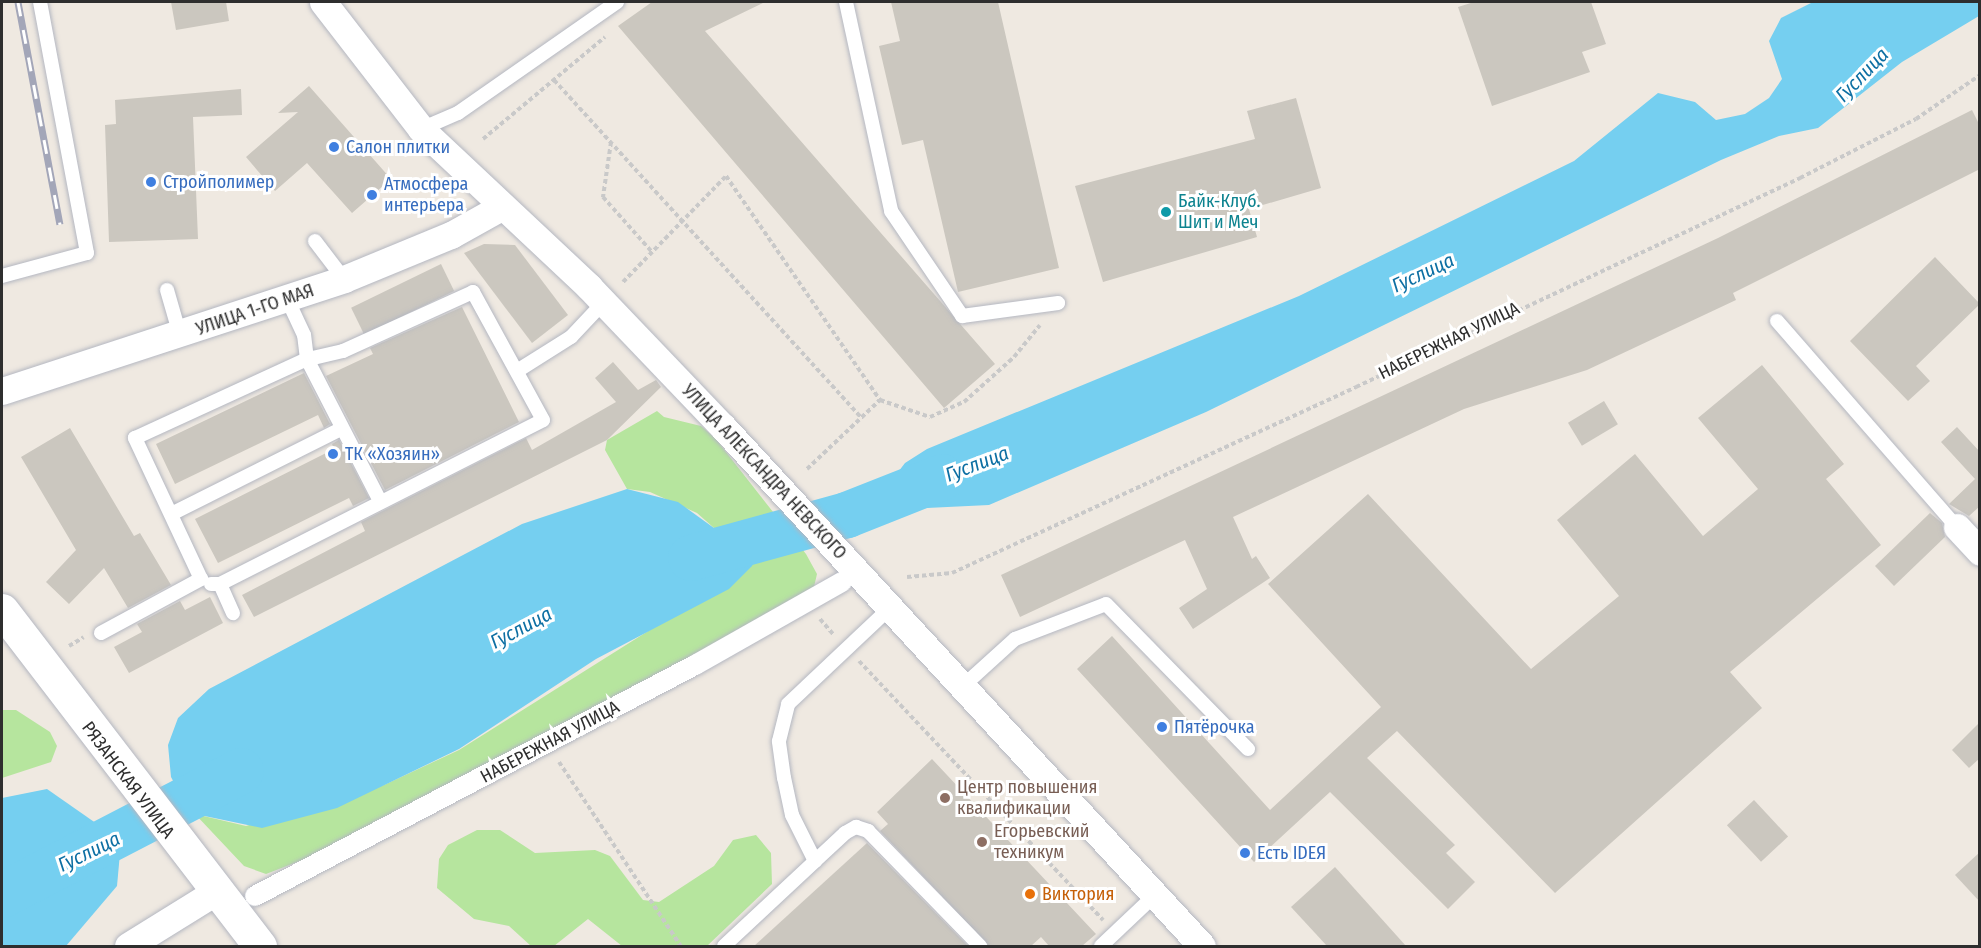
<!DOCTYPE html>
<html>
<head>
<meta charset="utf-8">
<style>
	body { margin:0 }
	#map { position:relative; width:1981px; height:948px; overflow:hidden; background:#efe9e1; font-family:"Fira Sans Condensed",sans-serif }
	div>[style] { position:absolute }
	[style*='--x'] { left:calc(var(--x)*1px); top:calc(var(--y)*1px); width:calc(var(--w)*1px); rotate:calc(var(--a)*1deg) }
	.green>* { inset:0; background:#b6e59e }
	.water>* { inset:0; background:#75cff0 }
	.river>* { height:46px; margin:-23px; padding:0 23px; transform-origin:23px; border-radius:23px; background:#75cff0 }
	.building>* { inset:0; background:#cbc7bf; transform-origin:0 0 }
	.path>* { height:4px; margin-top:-2px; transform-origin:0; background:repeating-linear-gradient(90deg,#c9c9c9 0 4.5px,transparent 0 7.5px) }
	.roads { filter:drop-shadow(0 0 2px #b4b7c1) drop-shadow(0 0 2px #b4b7c1) }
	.service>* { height:14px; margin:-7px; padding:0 7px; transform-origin:7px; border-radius:7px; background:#fff }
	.pedestrian>* { height:20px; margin:-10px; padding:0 10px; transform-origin:10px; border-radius:10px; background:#fff }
	.minor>* { height:27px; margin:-13.5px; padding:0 13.5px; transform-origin:13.5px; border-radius:13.5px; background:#fff }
	.secondary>* { height:33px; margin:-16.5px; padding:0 16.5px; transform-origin:16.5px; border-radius:16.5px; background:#fff }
	.rail>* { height:7px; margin-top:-3.5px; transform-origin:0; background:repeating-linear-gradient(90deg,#fff 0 14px,#a3a6b8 0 28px); box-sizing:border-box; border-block:2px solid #a3a6b8 }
	.dots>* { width:16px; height:16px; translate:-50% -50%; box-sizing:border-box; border:3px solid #fff; border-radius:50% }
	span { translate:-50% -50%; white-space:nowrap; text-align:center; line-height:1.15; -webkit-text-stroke:6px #fff; paint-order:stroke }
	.shop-label { font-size:18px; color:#366cbe }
	.left { translate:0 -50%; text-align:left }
	.culture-label { font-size:18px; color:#0d838f }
	.street-label { font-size:18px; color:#2e2e2e }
	.education-label { font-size:18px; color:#785e54 }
	.food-label { font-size:18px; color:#c56008 }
	.water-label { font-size:20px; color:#0d6fa3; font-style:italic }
	.frame { position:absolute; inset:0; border:3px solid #2e2e2e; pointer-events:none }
</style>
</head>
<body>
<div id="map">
	<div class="green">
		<i style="clip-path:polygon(657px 411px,664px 417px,701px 426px,715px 438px,806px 554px,817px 574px,814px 587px,732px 636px,305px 859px,266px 874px,244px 866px,195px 814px,246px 826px,384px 785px,459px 750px,653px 628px,738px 529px,714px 528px,697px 513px,650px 492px,627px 489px,605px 450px,607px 440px)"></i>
		<i style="clip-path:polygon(2px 710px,16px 710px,50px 732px,57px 746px,51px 762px,2px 778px)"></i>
		<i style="clip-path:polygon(477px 830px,500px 830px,535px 853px,595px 850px,610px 856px,643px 900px,659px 902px,714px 866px,733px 840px,756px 835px,771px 853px,772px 884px,707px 946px,622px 946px,588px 919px,554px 946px,531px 946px,509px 926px,474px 919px,437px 888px,439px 859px,448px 845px)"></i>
	</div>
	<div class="water">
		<i style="clip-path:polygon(1813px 2px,1979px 2px,1979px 16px,1902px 62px,1818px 128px,1779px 136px,1721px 160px,1206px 412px,989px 505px,906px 509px,879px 497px,905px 463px,927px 449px,1299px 296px,1574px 161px,1658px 93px,1695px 102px,1716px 120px,1745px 114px,1769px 98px,1782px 79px,1769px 41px,1781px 18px)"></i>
		<i style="clip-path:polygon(627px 489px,678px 502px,714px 528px,744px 533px,756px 557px,752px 566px,729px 589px,596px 659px,459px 749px,337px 808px,262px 828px,195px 814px,184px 801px,171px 777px,168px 745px,178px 718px,209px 689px,522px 524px)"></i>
		<i style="clip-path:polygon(47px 789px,110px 833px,120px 853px,117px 886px,66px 946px,2px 946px,2px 798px)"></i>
	</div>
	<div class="river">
		<i style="--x:691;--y:558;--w:162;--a:-15.4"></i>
		<i style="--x:847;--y:515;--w:103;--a:-21.6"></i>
		<i style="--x:2;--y:895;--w:269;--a:-27.4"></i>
	</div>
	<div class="building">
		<i style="clip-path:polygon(171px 2px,226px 2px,229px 21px,176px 30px)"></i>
		<i style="clip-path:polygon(652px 2px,765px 2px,705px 31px,995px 364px,944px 408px,618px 26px)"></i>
		<i style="clip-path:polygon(891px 2px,998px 2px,1059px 268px,958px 292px,923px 140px,902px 145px,879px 46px,900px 41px)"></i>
		<i style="clip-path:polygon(1474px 2px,1591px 2px,1606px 44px,1582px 52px,1590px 72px,1492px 106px,1458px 7px)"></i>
		<i style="clip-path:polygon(309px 86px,391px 179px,352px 213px,307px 163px,275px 191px,246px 157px,298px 112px,278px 113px)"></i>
		<i style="clip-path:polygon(241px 89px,242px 115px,193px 117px,198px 239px,109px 242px,105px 125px,116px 124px,115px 100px)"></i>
		<i style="clip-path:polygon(1296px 98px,1321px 188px,1249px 209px,1257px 237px,1103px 282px,1075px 186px,1255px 139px,1247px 111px)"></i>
		<i style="clip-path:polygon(1972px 110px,1980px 126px,1980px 169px,1733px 293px,1736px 300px,1587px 370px,1464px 409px,1233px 517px,1252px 559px,1256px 556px,1270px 578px,1193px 629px,1179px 608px,1207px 589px,1185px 540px,1020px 617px,1001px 575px,1718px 238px)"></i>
		<i style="clip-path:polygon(484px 244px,515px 245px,568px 315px,532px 343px,464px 253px)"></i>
		<i style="clip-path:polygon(1935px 257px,1980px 304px,1916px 366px,1930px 381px,1908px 401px,1850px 341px)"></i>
		<i style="left:441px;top:264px;width:30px;height:100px;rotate:64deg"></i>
		<i style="clip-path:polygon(462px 307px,519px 422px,385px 490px,326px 376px,373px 354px,370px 348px)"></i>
		<i style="clip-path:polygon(613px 362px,638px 390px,656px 380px,661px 387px,607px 440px,254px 617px,242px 595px,365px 531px,361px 522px,526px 438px,532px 450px,616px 402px,595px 378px)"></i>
		<i style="clip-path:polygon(1762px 365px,1844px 464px,1826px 479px,1881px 545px,1730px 672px,1762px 708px,1555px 893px,1397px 731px,1367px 758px,1455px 845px,1446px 853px,1475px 882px,1448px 909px,1330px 792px,1254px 862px,1077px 669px,1112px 636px,1270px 810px,1381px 707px,1268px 584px,1368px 494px,1531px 669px,1619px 596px,1557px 520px,1635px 454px,1703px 536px,1758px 489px,1698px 418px)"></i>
		<i style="clip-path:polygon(304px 373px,330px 424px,324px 428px,318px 415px,175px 484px,156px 444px)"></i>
		<i style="left:1604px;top:401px;width:27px;height:42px;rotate:59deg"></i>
		<i style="clip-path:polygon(1957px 427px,1980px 452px,1980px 506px,1969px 516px,1949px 504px,1975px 479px,1941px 442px)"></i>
		<i style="clip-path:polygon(70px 428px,134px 536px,140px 533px,171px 585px,128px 608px,104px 568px,69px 604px,46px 582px,76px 550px,21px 457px)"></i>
		<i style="clip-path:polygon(339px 440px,369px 498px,353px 506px,349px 498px,218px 563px,195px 519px,334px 449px,332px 444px)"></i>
		<i style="clip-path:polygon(1930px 513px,1942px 523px,1945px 537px,1894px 586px,1875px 566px)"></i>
		<i style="clip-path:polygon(210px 597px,223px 623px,129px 673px,114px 647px,142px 632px,137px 624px,180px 601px,185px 610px)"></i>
		<i style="clip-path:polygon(1980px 722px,1980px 758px,1969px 768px,1952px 750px)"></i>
		<i style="clip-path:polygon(932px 759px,1096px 934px,1082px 946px,1049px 946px,1041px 937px,1031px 946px,989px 946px,880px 831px,888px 824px,877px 812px)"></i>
		<i style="left:1754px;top:800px;width:50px;height:37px;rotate:47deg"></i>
		<i style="clip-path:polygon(867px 843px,968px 946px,754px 946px)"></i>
		<i style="clip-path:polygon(1980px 852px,1980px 902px,1955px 875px)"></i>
		<i style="clip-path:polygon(1335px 867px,1406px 946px,1327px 946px,1291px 907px)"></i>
	</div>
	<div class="path">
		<i style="--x:554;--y:80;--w:456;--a:47.7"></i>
		<i style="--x:483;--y:139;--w:159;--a:-39.9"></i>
		<i style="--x:611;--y:142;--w:56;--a:98.3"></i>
		<i style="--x:603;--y:197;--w:74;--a:48.3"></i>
		<i style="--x:623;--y:282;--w:148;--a:-45.8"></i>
		<i style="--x:726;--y:176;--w:272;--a:55.5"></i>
		<i style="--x:807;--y:469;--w:100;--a:-43.4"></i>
		<i style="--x:880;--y:400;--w:53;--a:18.8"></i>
		<i style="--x:930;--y:417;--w:37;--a:-24"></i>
		<i style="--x:964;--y:402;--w:67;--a:-42"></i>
		<i style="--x:1014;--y:357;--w:41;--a:-50.9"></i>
		<i style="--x:907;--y:577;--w:45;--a:-5.1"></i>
		<i style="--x:952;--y:573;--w:445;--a:-24.7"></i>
		<i style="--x:1356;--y:387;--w:491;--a:-25.2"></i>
		<i style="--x:1800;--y:178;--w:130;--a:-27"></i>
		<i style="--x:1916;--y:119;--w:78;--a:-34.5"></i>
		<i style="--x:820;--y:619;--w:20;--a:49"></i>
		<i style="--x:69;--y:646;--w:17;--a:-31"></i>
		<i style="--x:859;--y:661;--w:356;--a:46.7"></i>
		<i style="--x:559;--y:762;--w:221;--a:56.5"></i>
	</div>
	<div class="roads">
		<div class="service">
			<i style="--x:846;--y:2;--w:214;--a:77.8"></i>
			<i style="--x:891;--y:211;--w:127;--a:55.9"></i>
			<i style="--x:962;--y:316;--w:97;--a:-7.7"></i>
			<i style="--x:421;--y:129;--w:40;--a:-23.4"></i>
			<i style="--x:458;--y:113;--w:194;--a:-34.9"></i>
			<i style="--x:315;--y:241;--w:48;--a:52.7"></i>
			<i style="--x:2;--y:276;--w:88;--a:-15.1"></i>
			<i style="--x:87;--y:253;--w:255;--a:-100.6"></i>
			<i style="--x:167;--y:290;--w:47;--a:73.9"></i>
			<i style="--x:1777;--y:321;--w:274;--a:48.9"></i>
			<i style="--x:517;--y:371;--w:64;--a:-32.2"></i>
			<i style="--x:571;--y:337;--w:48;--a:-46.7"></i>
			<i style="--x:173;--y:513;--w:188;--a:-26.6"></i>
			<i style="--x:211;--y:584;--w:9;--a:0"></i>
			<i style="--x:220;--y:584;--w:32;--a:66"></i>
			<i style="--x:220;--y:584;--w:362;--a:-26.9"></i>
			<i style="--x:543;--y:420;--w:146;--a:-118.7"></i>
			<i style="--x:473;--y:292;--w:143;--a:155.6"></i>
			<i style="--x:343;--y:351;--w:37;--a:167"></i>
			<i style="--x:307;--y:359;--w:160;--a:62.8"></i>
			<i style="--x:101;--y:633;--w:114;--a:-28.4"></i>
			<i style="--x:201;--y:579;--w:156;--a:-115.1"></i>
			<i style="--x:135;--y:438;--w:189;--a:-24.7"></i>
			<i style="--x:307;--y:359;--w:24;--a:-97"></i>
			<i style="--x:304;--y:335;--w:40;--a:-115"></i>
			<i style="--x:962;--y:687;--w:72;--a:-42.2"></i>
			<i style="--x:1015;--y:639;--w:97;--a:-21"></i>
			<i style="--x:1106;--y:604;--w:203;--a:45.6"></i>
			<i style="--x:815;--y:861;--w:41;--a:-43"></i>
			<i style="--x:845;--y:833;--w:13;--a:-29"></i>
			<i style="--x:856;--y:827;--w:13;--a:18"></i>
			<i style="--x:868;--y:831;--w:161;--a:45.8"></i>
			<i style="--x:724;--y:946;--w:125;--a:-43"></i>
			<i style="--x:815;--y:861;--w:51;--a:-116.6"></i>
			<i style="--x:792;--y:815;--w:38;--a:-102"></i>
			<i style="--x:784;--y:778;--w:37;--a:-98"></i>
			<i style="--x:779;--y:741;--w:38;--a:-76"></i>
			<i style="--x:788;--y:704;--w:140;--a:-43.3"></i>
			<i style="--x:1101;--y:946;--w:74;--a:-43.4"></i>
		</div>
		<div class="pedestrian">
			<i style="--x:255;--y:896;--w:497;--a:-27.7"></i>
			<i style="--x:695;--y:665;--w:169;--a:-29.5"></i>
		</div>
		<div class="minor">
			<i style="--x:323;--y:2;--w:160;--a:52.3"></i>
			<i style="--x:421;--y:129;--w:231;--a:43.2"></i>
			<i style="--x:589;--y:287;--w:194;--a:46.3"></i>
			<i style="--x:723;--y:427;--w:706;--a:47.3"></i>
			<i style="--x:2;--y:391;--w:360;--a:-18.1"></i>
			<i style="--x:344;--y:279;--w:116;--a:-22.4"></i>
			<i style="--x:451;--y:235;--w:57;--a:-29.2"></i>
			<i style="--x:1957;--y:527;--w:34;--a:47"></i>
			<i style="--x:128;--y:946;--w:102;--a:-31.8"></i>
		</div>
		<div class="secondary">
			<i style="--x:2;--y:610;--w:424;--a:52.5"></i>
		</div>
	</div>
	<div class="rail">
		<i style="--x:18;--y:2;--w:226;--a:79.3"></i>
	</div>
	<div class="dots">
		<i style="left:334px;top:147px;background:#3f7fe0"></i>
		<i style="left:151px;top:182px;background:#3f7fe0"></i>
		<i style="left:372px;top:195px;background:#3f7fe0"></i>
		<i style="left:1166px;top:212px;background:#0f9aa8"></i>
		<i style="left:333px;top:454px;background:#3f7fe0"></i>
		<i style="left:1162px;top:727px;background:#3f7fe0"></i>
		<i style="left:945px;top:798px;background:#8d6e63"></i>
		<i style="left:982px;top:842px;background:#8d6e63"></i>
		<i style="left:1245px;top:853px;background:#3f7fe0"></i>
		<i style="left:1030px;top:894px;background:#e8710a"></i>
	</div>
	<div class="shop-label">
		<span class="left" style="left:346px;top:147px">Салон плитки</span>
		<span class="left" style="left:163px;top:182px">Стройполимер</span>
		<span class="left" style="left:384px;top:195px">Атмосфера<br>интерьера</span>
		<span class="left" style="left:345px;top:454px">ТК «Хозяин»</span>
		<span class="left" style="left:1174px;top:727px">Пятёрочка</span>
		<span class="left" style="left:1257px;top:853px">Есть IDЕЯ</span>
	</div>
	<div class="culture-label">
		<span class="left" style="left:1178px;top:212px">Байк-Клуб.<br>Шит и Меч</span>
	</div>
	<div class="street-label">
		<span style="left:255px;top:310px;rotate:-19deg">УЛИЦА 1-ГО МАЯ</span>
		<span style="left:1449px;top:341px;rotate:-26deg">НАБЕРЕЖНАЯ УЛИЦА</span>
		<span style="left:764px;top:472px;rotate:47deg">УЛИЦА АЛЕКСАНДРА НЕВСКОГО</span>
		<span style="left:550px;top:742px;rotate:-28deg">НАБЕРЕЖНАЯ УЛИЦА</span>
		<span style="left:128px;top:780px;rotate:53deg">РЯЗАНСКАЯ УЛИЦА</span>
	</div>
	<div class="education-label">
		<span class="left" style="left:957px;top:798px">Центр повышения<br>квалификации</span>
		<span class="left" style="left:994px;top:842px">Егорьевский<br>техникум</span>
	</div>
	<div class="food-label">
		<span class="left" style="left:1042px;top:894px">Виктория</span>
	</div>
	<div class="water-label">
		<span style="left:1862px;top:75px;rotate:-46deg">Гуслица</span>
		<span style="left:1423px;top:273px;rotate:-25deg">Гуслица</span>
		<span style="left:977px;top:464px;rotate:-21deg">Гуслица</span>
		<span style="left:521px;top:628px;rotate:-28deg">Гуслица</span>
		<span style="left:89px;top:852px;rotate:-26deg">Гуслица</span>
	</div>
	<div class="frame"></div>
</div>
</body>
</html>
